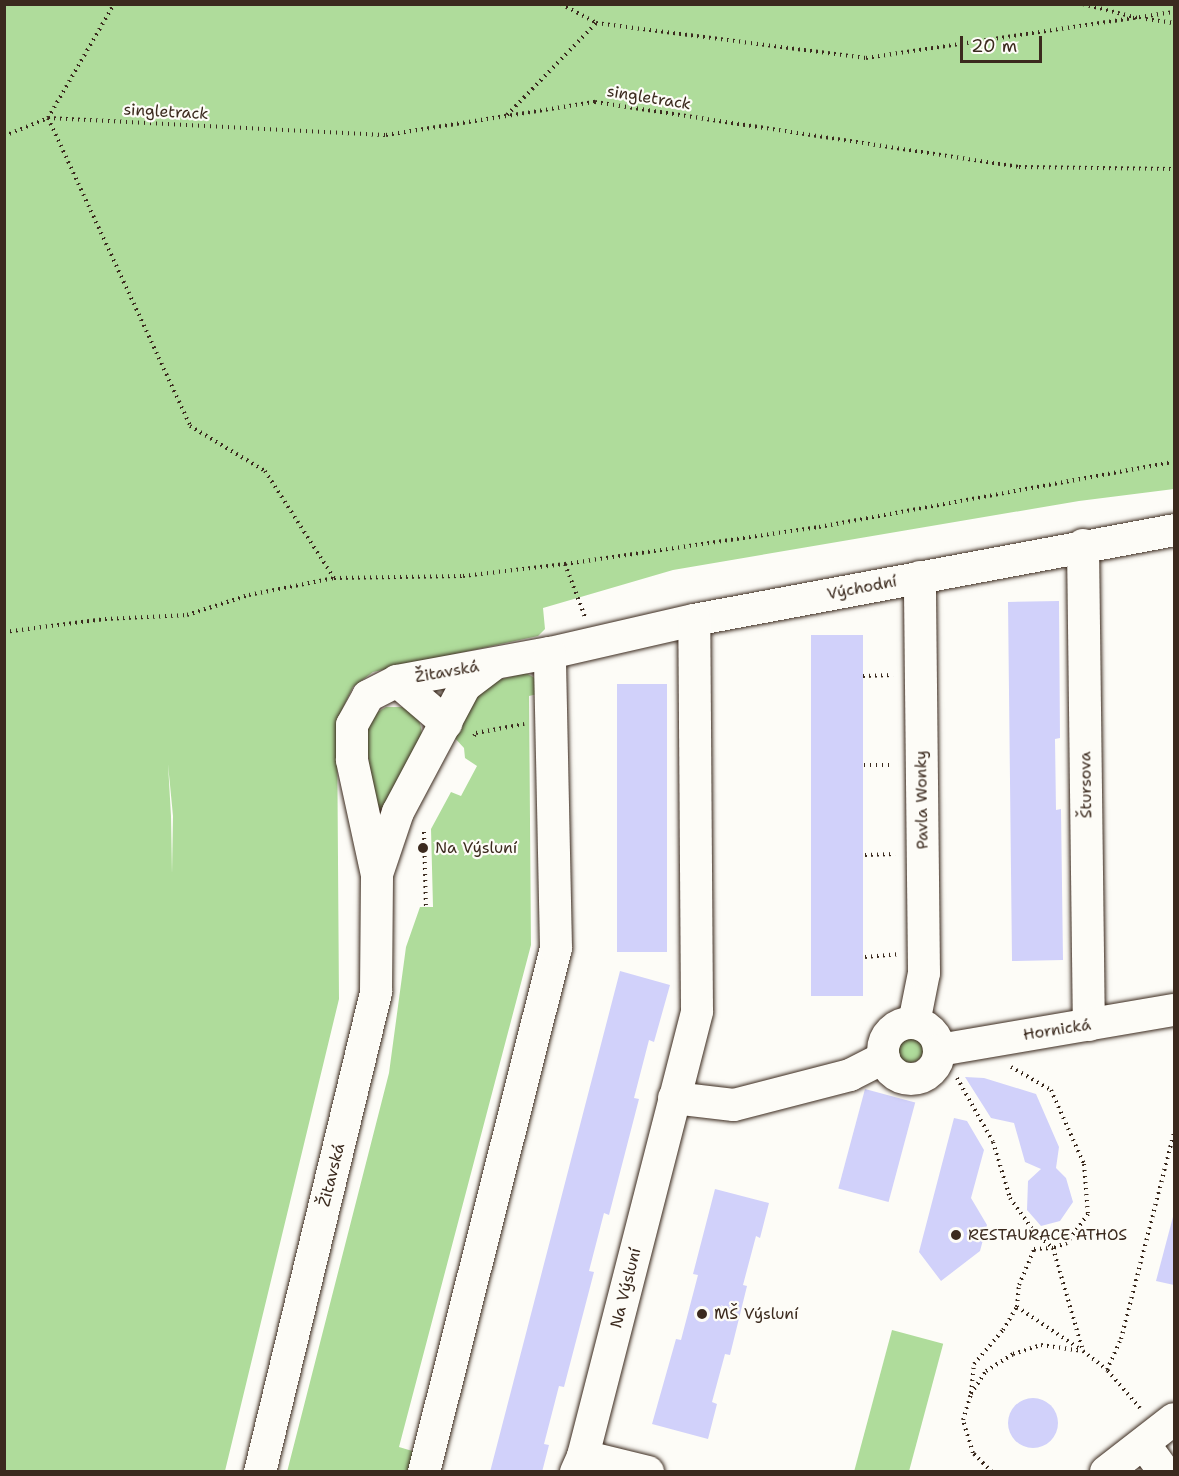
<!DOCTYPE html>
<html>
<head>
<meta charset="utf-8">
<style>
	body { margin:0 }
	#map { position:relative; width:1179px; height:1476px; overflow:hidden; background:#fdfcf7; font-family:"Shantell Sans",sans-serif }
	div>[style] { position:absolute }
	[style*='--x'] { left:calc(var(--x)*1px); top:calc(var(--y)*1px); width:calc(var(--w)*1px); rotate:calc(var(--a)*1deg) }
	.green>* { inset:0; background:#afdc9b; transform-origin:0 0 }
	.round { border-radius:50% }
	.building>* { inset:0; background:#d1d1fa; transform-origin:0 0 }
	.path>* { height:4px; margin-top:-2px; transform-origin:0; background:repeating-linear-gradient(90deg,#3b2a1e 0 1.5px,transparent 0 6px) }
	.roads { filter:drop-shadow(0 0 2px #3b2a1e) drop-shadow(0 0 2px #3b2a1e) }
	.minor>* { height:32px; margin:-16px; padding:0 16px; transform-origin:16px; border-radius:16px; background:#fdfcf7 }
	.minor>.ring { margin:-16px; padding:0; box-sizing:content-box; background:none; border:32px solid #fdfcf7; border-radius:50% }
	.dots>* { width:16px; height:16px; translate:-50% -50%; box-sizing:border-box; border:3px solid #fdfcf7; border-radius:50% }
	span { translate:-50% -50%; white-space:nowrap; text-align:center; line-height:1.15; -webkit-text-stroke:4.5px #fdfcf7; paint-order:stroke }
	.street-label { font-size:16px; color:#3b2a1e }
	.poi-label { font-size:16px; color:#3b2a1e }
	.left { translate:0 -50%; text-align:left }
	.frame { position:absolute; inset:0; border:6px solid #3b2a1e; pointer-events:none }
	.scale { position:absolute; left:960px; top:36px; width:82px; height:27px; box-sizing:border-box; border:3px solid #3b2a1e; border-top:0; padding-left:8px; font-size:18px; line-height:21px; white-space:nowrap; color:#3b2a1e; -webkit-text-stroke:4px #fdfcf7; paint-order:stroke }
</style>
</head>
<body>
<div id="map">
	<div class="green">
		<i style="clip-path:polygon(evenodd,5px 5px,1174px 5px,1174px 489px,1079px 501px,673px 570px,543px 608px,545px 629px,538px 636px,373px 672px,353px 687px,337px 720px,339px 999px,225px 1471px,5px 1471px,5px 5px,168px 764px,173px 816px,172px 874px,171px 816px,168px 764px)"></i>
		<i style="clip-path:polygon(526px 673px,540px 681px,546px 692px,529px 696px,531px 945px,399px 1447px,419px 1453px,413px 1471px,287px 1472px,389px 1073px,406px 947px,420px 907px,433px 907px,431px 829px,451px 792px,461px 796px,477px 766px,465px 758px,464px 748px,453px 736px,482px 684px)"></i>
		<i style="clip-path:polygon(386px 707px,402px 707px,414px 714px,420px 723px,422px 734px,387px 806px,381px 809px,373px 803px,366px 733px,371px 716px)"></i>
		<i class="round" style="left:894px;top:1033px;width:30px;height:30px"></i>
		<i style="left:892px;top:1330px;width:53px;height:147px;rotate:15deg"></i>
	</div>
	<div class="building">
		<i style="clip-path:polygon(1059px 601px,1060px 738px,1055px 739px,1056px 810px,1061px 809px,1063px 960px,1012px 961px,1008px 602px)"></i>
		<i style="left:863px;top:635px;width:361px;height:52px;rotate:90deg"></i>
		<i style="left:617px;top:684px;width:50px;height:268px"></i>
		<i style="clip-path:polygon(620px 971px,670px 985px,654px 1042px,649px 1040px,634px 1098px,639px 1099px,609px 1215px,604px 1213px,589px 1271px,594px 1272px,564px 1387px,559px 1386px,544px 1444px,549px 1445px,542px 1472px,490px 1472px)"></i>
		<i style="clip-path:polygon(965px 1077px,984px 1078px,1036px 1094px,1059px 1147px,1056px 1168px,1066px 1178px,1073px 1202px,1060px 1221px,1041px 1226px,1027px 1210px,1028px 1181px,1041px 1169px,1025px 1162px,1014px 1123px,991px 1118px)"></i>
		<i style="left:865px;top:1089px;width:52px;height:103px;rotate:15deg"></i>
		<i style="clip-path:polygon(954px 1118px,967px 1121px,984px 1150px,971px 1198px,987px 1225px,980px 1251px,941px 1281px,919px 1252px)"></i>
		<i style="clip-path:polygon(715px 1189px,769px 1203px,760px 1238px,756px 1236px,743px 1285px,747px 1286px,730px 1355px,725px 1354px,712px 1402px,717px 1404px,708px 1439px,652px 1424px,676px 1339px,681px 1340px,698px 1275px,693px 1274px)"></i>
		<i style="clip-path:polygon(1174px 1213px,1174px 1285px,1156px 1281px)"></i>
		<i class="round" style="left:1008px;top:1398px;width:50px;height:50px"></i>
	</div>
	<div class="path">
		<i style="--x:561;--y:4;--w:40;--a:28"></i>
		<i style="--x:596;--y:23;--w:272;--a:7.4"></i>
		<i style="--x:866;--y:58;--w:311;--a:-8.5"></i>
		<i style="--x:1083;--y:4;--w:57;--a:14.3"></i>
		<i style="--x:1146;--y:19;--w:28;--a:8"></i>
		<i style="--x:507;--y:115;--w:128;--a:-45.9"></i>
		<i style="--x:48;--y:118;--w:338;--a:2.9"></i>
		<i style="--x:386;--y:135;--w:212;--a:-9"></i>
		<i style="--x:595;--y:102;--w:429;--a:8.7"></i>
		<i style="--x:1019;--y:167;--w:155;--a:0.7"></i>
		<i style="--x:48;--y:118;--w:339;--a:65.2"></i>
		<i style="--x:190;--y:426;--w:87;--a:31"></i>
		<i style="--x:265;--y:471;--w:127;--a:57.2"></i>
		<i style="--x:4;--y:136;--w:48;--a:-22.2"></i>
		<i style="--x:48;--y:118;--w:132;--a:-59.9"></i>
		<i style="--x:565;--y:564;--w:257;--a:-8.3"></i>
		<i style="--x:819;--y:527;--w:361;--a:-10.4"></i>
		<i style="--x:4;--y:632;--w:102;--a:-7.3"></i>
		<i style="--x:105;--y:619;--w:82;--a:-2.8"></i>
		<i style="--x:187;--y:615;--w:65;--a:-17.9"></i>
		<i style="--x:249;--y:595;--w:87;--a:-11.3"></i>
		<i style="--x:334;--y:578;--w:129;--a:-0.9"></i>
		<i style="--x:463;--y:576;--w:103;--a:-6.7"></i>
		<i style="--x:565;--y:564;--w:57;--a:69.3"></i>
		<i style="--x:863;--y:676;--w:30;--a:-2"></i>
		<i style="--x:474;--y:736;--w:4;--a:-56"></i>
		<i style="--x:476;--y:733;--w:49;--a:-10.6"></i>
		<i style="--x:864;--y:765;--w:28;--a:0"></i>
		<i style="--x:424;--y:832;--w:74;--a:88.5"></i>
		<i style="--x:865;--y:855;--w:30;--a:-2"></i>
		<i style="--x:865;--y:957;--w:32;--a:-5"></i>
		<i style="--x:1011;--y:1067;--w:46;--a:29.9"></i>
		<i style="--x:1051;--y:1090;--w:81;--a:66"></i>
		<i style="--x:1084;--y:1164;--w:50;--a:85.4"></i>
		<i style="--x:1088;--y:1214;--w:36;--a:126"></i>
		<i style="--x:1067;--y:1243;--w:15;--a:160"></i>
		<i style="--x:1053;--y:1248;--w:107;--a:73.8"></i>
		<i style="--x:1083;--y:1351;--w:31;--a:38"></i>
		<i style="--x:957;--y:1078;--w:73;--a:60.6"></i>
		<i style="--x:993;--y:1142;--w:59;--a:73.1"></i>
		<i style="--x:1010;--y:1198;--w:43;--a:54.5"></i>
		<i style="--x:1035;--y:1233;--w:23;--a:40"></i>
		<i style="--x:1017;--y:1307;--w:76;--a:33.7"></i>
		<i style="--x:971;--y:1393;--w:29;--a:-84"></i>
		<i style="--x:974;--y:1364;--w:45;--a:-49.5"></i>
		<i style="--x:1003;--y:1330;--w:27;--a:-59"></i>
		<i style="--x:1017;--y:1307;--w:22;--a:-85"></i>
		<i style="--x:1019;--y:1285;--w:39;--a:-67"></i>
		<i style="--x:1034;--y:1249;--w:19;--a:-3"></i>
		<i style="--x:1140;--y:1408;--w:50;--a:-131"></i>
		<i style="--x:1107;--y:1370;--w:34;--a:-66"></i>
		<i style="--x:1121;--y:1339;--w:214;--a:-75.6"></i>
		<i style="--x:992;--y:1472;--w:27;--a:-135"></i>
		<i style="--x:973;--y:1453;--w:34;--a:-107"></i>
		<i style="--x:963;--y:1420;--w:27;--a:-73"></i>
		<i style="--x:971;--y:1394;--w:27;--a:-57"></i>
		<i style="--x:986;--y:1371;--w:32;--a:-32"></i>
		<i style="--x:1013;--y:1354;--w:29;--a:-18"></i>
		<i style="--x:1041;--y:1345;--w:42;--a:8.1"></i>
	</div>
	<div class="roads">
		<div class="minor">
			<i style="--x:1083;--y:545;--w:480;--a:89.3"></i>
			<i style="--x:397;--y:681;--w:65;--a:40.6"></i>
			<i style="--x:377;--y:874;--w:65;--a:-71.3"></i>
			<i style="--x:398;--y:812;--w:143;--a:-62"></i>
			<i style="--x:465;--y:686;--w:36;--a:-37"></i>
			<i class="ring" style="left:883px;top:1023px;width:24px;height:24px"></i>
			<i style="--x:914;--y:1023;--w:51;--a:-78.7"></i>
			<i style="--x:924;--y:973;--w:396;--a:-90.6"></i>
			<i style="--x:939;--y:1050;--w:238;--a:-9.7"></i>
			<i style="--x:674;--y:1098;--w:60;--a:6.7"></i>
			<i style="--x:734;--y:1105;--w:120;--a:-14.5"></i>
			<i style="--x:850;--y:1075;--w:38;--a:-27"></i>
			<i style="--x:1144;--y:1444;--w:34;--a:54"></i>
			<i style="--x:583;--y:1456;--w:67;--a:13.8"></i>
			<i style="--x:260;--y:1472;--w:494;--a:-76.4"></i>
			<i style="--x:376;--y:992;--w:117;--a:-89.5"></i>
			<i style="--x:377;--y:875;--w:118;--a:-102.3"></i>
			<i style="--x:352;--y:760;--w:35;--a:-90"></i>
			<i style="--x:352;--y:725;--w:33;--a:-61"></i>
			<i style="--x:368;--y:696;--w:33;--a:-27"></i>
			<i style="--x:397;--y:681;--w:156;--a:-10.4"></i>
			<i style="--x:550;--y:653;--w:148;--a:-12.9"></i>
			<i style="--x:694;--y:620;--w:488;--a:-10.6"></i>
			<i style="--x:424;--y:1472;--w:540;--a:-75.86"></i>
			<i style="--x:556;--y:948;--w:295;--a:-91.2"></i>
			<i style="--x:576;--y:1472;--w:17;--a:-66"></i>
			<i style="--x:583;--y:1456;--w:459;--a:-75.6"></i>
			<i style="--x:697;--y:1011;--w:391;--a:-90.4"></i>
			<i style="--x:1106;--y:1472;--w:86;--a:-37.9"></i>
		</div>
	</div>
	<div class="dots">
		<i style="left:423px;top:848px;background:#3b2a1e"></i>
		<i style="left:956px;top:1235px;background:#3b2a1e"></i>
		<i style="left:702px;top:1314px;background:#3b2a1e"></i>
	</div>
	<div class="street-label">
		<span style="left:649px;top:98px;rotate:9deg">singletrack</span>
		<span style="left:166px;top:112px;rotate:3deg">singletrack</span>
		<span style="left:862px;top:588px;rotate:-11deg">Východní</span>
		<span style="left:447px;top:672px;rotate:-10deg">Žitavská</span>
		<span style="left:1086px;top:785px;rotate:-91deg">Štursova</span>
		<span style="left:922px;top:800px;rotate:-91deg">Pavla Wonky</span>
		<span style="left:1057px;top:1030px;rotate:-9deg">Hornická</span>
		<span style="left:332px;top:1175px;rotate:-76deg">Žitavská</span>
		<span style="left:626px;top:1288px;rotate:-76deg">Na Výsluní</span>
	</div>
	<div class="poi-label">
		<span class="left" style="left:435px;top:848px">Na Výsluní</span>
		<span class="left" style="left:968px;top:1235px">RESTAURACE ATHOS</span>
		<span class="left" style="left:714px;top:1314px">MŠ Výsluní</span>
	</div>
	<div class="frame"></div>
	<div class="scale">20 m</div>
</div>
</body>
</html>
